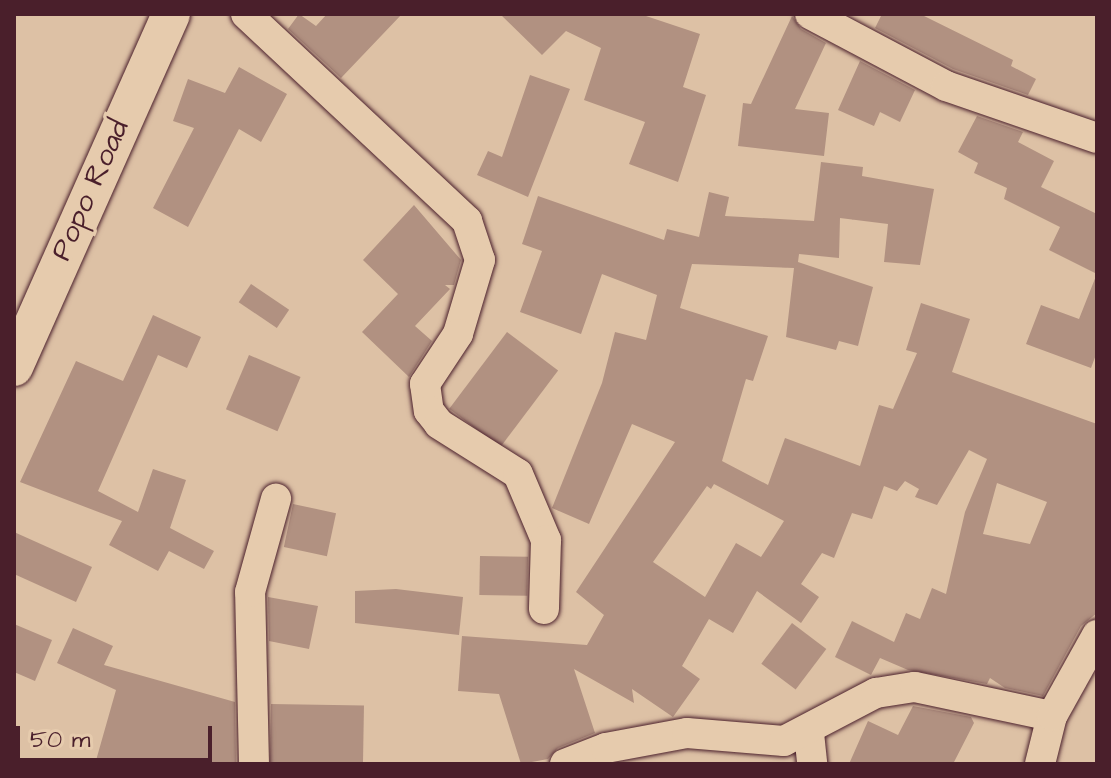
<!DOCTYPE html>
<html>
<head>
<meta charset="utf-8">
<style>
	body { margin:0 }
	#map { position:relative; width:1111px; height:778px; overflow:hidden; background:#ddc1a5; font-family:"Architects Daughter",sans-serif }
	div>[style] { position:absolute }
	[style*='--x'] { left:calc(var(--x)*1px); top:calc(var(--y)*1px); width:calc(var(--w)*1px); rotate:calc(var(--a)*1deg) }
	.building>* { inset:0; background:#b19181; transform-origin:0 0 }
	.roads { filter:drop-shadow(0 0 2px #4a1f2b) drop-shadow(0 0 2px #4a1f2b) }
	.minor>* { height:30px; margin:-15px; padding:0 15px; transform-origin:15px; border-radius:15px; background:#e6cbad }
	.major>* { height:38px; margin:-19px; padding:0 19px; transform-origin:19px; border-radius:19px; background:#e6cbad }
	span { translate:-50% -50%; white-space:nowrap; text-align:center; line-height:1.15; -webkit-text-stroke:7px #e6cbad; paint-order:stroke }
	.street-label { font-size:30px; color:#4a1f2b }
	.frame { position:absolute; inset:0; border:16px solid #4a1f2b; pointer-events:none }
	.scale { position:absolute; left:16px; top:726px; width:196px; height:36px; box-sizing:border-box; border:4px solid #4a1f2b; border-top:0; padding-left:10px; font-size:24px; line-height:28px; white-space:nowrap; color:#4a1f2b; -webkit-text-stroke:6px #e6cbad; paint-order:stroke }
</style>
</head>
<body>
<div id="map">
	<div class="building">
		<i style="clip-path:polygon(299px 14px,316px 26px,327px 14px,402px 14px,341px 78px,288px 29px)"></i>
		<i style="clip-path:polygon(500px 14px,640px 14px,700px 34px,683px 87px,706px 95px,678px 182px,629px 164px,645px 122px,584px 100px,601px 48px,566px 31px,542px 55px)"></i>
		<i style="clip-path:polygon(882px 14px,920px 14px,1013px 60px,1011px 66px,1036px 79px,1028px 95px,953px 69px,875px 28px)"></i>
		<i style="clip-path:polygon(792px 16px,801px 29px,826px 43px,795px 109px,829px 113px,824px 156px,738px 146px,743px 103px,751px 104px)"></i>
		<i style="clip-path:polygon(860px 61px,915px 90px,900px 122px,880px 112px,874px 126px,838px 110px)"></i>
		<i style="clip-path:polygon(239px 67px,287px 94px,261px 142px,239px 129px,188px 227px,153px 208px,194px 128px,173px 121px,188px 79px,225px 93px)"></i>
		<i style="clip-path:polygon(530px 75px,570px 89px,528px 197px,477px 175px,488px 151px,502px 157px)"></i>
		<i style="clip-path:polygon(977px 116px,1023px 132px,1018px 142px,1054px 161px,1041px 187px,1097px 214px,1097px 274px,1049px 250px,1060px 227px,1004px 199px,1007px 188px,974px 173px,978px 163px,958px 152px)"></i>
		<i style="clip-path:polygon(evenodd,821px 162px,863px 167px,862px 176px,934px 189px,920px 265px,884px 262px,888px 224px,840px 218px,839px 258px,799px 254px,798px 262px,873px 287px,858px 346px,839px 341px,836px 350px,786px 337px,794px 268px,692px 264px,680px 308px,768px 336px,753px 381px,746px 379px,722px 461px,768px 485px,785px 438px,860px 466px,879px 405px,893px 409px,917px 353px,906px 350px,921px 303px,970px 319px,952px 372px,1097px 424px,1097px 613px,1081px 626px,1043px 696px,1005px 688px,990px 678px,987px 684px,908px 670px,880px 658px,871px 675px,835px 657px,852px 621px,894px 642px,906px 613px,920px 619px,932px 588px,946px 594px,965px 512px,987px 459px,969px 450px,937px 505px,915px 497px,919px 489px,905px 481px,897px 491px,884px 486px,872px 519px,852px 513px,834px 558px,822px 553px,801px 584px,819px 597px,801px 623px,757px 591px,733px 633px,709px 619px,682px 666px,700px 679px,673px 717px,632px 689px,634px 703px,574px 669px,595px 733px,558px 748px,548px 759px,521px 764px,499px 694px,458px 691px,462px 636px,587px 645px,604px 615px,576px 592px,675px 442px,632px 424px,589px 524px,552px 508px,602px 383px,615px 332px,646px 340px,657px 295px,602px 274px,581px 334px,520px 312px,542px 251px,522px 244px,538px 196px,664px 240px,667px 229px,699px 237px,709px 192px,729px 197px,725px 216px,814px 221px,821px 162px,997px 483px,1047px 502px,1030px 544px,983px 534px,997px 483px,821px 162px,714px 484px,784px 521px,761px 557px,736px 543px,705px 597px,653px 562px,707px 486px,711px 489px,714px 484px)"></i>
		<i style="clip-path:polygon(414px 205px,461px 260px,454px 285px,445px 285px,450px 289px,415px 326px,432px 341px,409px 377px,362px 332px,398px 294px,363px 260px)"></i>
		<i style="clip-path:polygon(1096px 276px,1097px 352px,1091px 368px,1026px 344px,1041px 305px,1079px 319px)"></i>
		<i style="left:251px;top:284px;width:46px;height:22px;rotate:34deg"></i>
		<i style="clip-path:polygon(153px 315px,201px 337px,187px 368px,158px 355px,98px 491px,138px 512px,153px 469px,186px 480px,170px 528px,214px 551px,204px 569px,169px 551px,158px 571px,109px 545px,122px 521px,20px 482px,76px 361px,123px 381px)"></i>
		<i style="left:507px;top:332px;width:64px;height:96px;rotate:37deg"></i>
		<i style="left:249px;top:355px;width:56px;height:59px;rotate:23deg"></i>
		<i style="left:293px;top:504px;width:44px;height:44px;rotate:12deg"></i>
		<i style="clip-path:polygon(14px 532px,92px 567px,76px 602px,14px 574px)"></i>
		<i style="left:480px;top:556px;width:48px;height:39px;rotate:1deg"></i>
		<i style="clip-path:polygon(396px 589px,463px 597px,459px 635px,355px 623px,355px 591px)"></i>
		<i style="clip-path:polygon(268px 597px,318px 606px,309px 649px,269px 641px)"></i>
		<i style="left:792px;top:623px;width:43px;height:51px;rotate:37deg"></i>
		<i style="clip-path:polygon(14px 624px,52px 640px,35px 681px,14px 672px)"></i>
		<i style="clip-path:polygon(73px 628px,113px 646px,104px 665px,235px 702px,236px 764px,95px 764px,116px 690px,57px 663px)"></i>
		<i style="left:271px;top:704px;width:93px;height:60px;rotate:1deg"></i>
		<i style="clip-path:polygon(913px 706px,971px 717px,974px 723px,953px 764px,849px 764px,868px 721px,898px 735px)"></i>
	</div>
	<div class="roads">
		<div class="minor">
			<i style="--x:246;--y:14;--w:303;--a:43.1"></i>
			<i style="--x:467;--y:221;--w:41;--a:71.6"></i>
			<i style="--x:480;--y:260;--w:77;--a:106.6"></i>
			<i style="--x:458;--y:334;--w:60;--a:123.4"></i>
			<i style="--x:425;--y:384;--w:27;--a:82"></i>
			<i style="--x:429;--y:411;--w:16;--a:52"></i>
			<i style="--x:439;--y:424;--w:93;--a:32.3"></i>
			<i style="--x:518;--y:474;--w:72;--a:67"></i>
			<i style="--x:546;--y:540;--w:69;--a:91.7"></i>
			<i style="--x:810;--y:14;--w:154;--a:27.9"></i>
			<i style="--x:946;--y:86;--w:160;--a:19"></i>
			<i style="--x:809;--y:733;--w:31;--a:84"></i>
			<i style="--x:254;--y:764;--w:172;--a:-91.3"></i>
			<i style="--x:250;--y:592;--w:97;--a:-74.4"></i>
			<i style="--x:565;--y:764;--w:44;--a:-21.3"></i>
			<i style="--x:606;--y:748;--w:82;--a:-10.5"></i>
			<i style="--x:687;--y:733;--w:97;--a:4.7"></i>
			<i style="--x:784;--y:741;--w:104;--a:-27.6"></i>
			<i style="--x:876;--y:693;--w:39;--a:-9"></i>
			<i style="--x:915;--y:687;--w:140;--a:12"></i>
			<i style="--x:1040;--y:764;--w:49;--a:-76"></i>
			<i style="--x:1052;--y:716;--w:93;--a:-60.9"></i>
		</div>
		<div class="major">
			<i style="--x:14;--y:367;--w:386;--a:-66"></i>
		</div>
	</div>
	<div class="street-label">
		<span style="left:90px;top:190px;rotate:-66deg">Popo Road</span>
	</div>
	<div class="frame"></div>
	<div class="scale">50 m</div>
</div>
</body>
</html>
